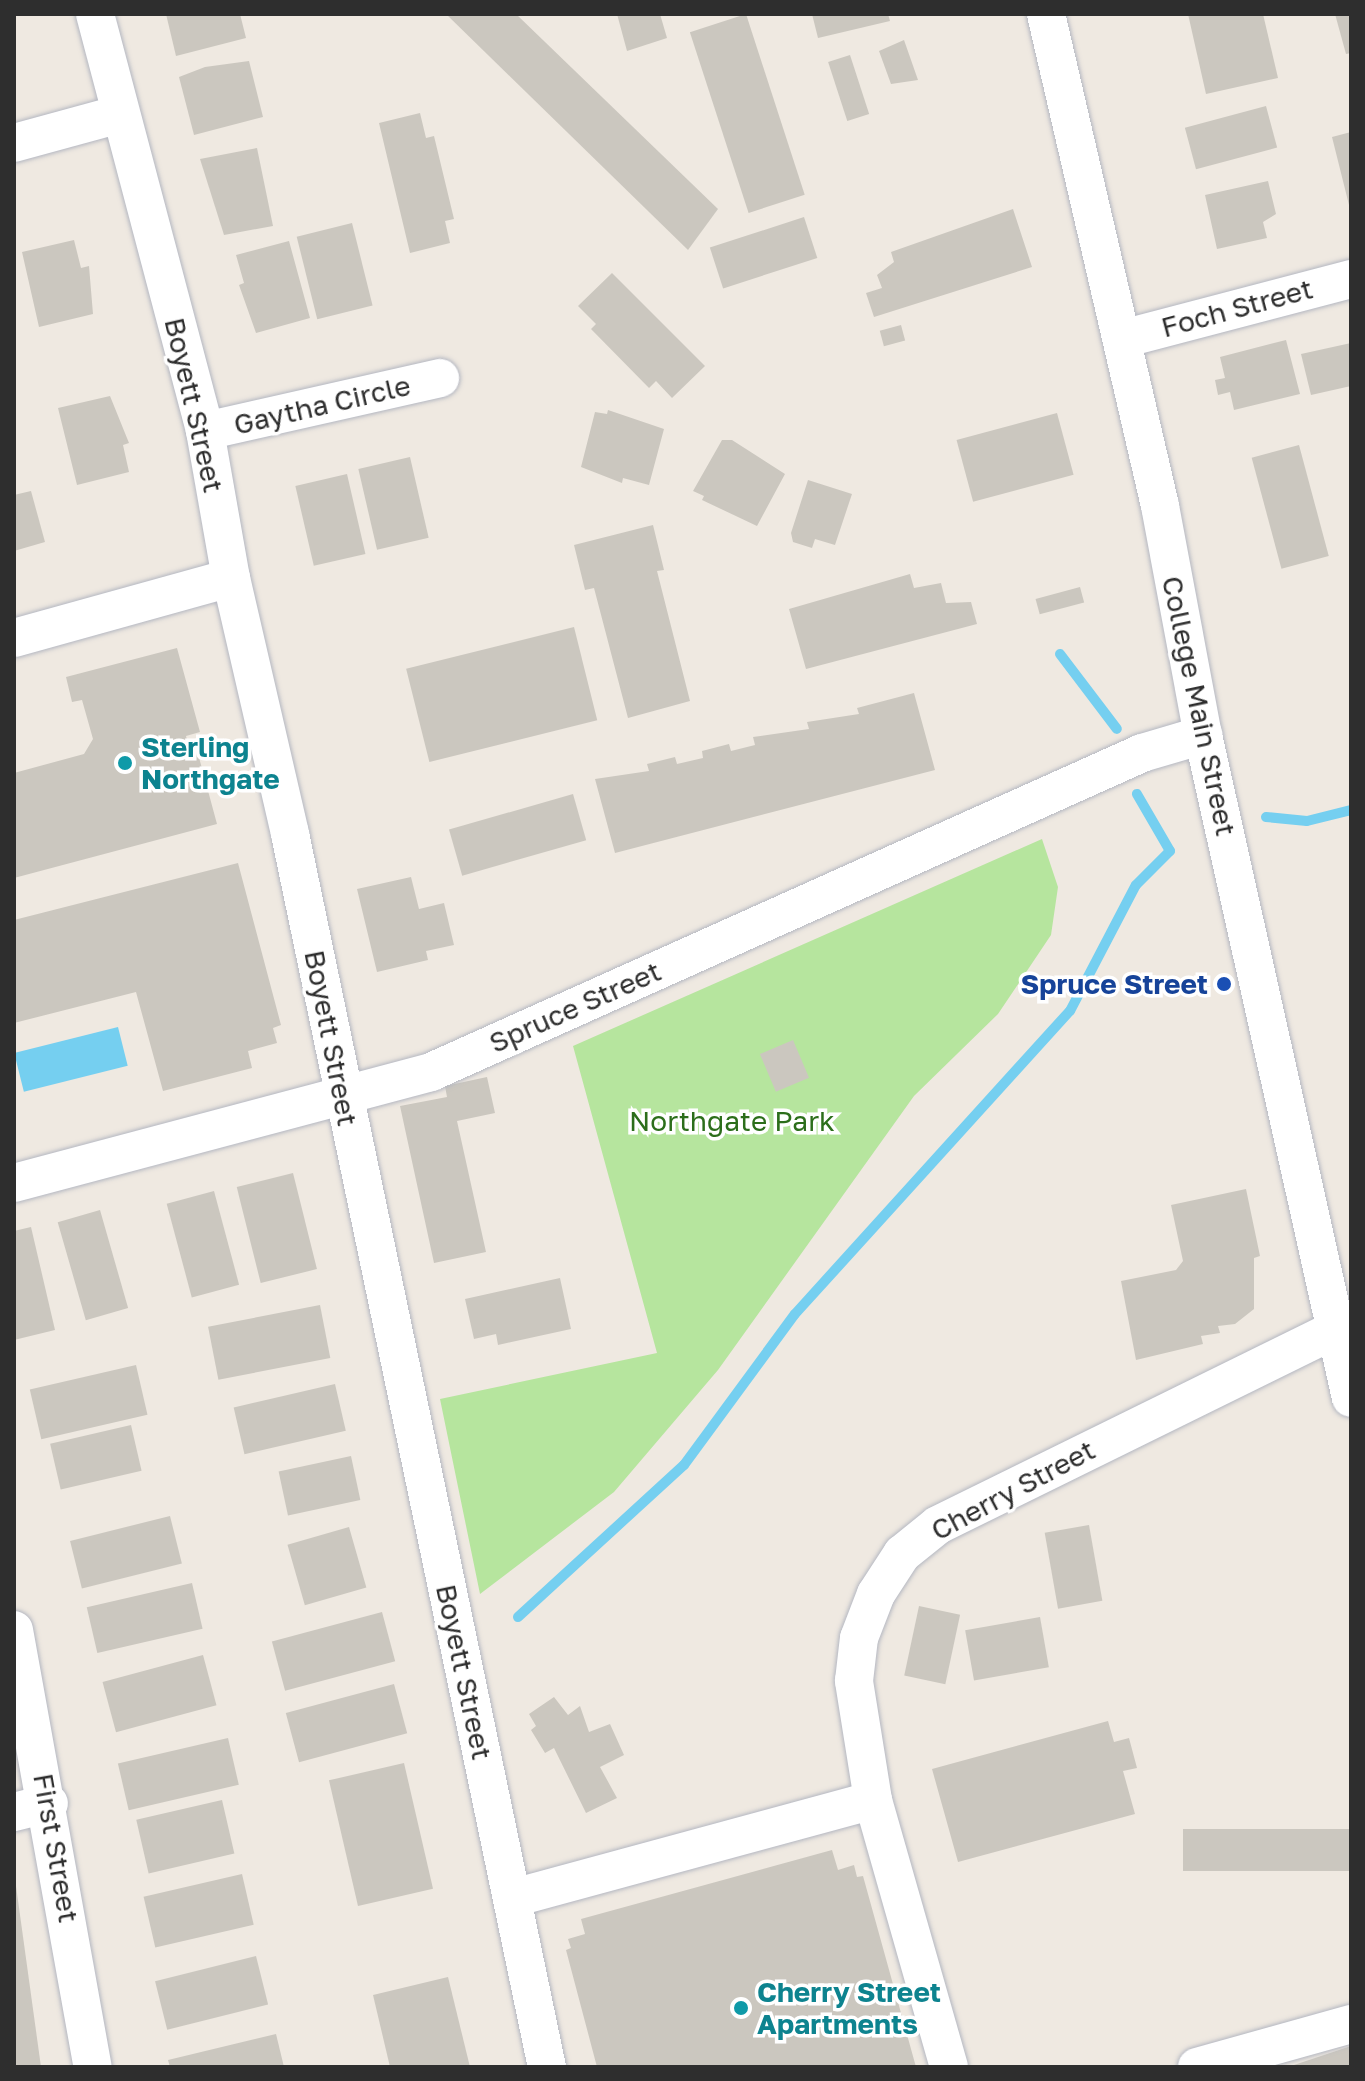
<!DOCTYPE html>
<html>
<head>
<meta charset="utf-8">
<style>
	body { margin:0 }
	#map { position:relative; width:1365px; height:2081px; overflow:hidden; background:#efe9e1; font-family:"Golos Text",sans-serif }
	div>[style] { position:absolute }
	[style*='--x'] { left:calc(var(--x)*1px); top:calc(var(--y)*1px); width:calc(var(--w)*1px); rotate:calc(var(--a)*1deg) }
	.green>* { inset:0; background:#b6e59e }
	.water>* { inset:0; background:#75cff0; transform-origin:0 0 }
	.stream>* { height:10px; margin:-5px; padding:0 5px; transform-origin:5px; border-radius:5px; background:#75cff0 }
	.building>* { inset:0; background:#cbc7bf; transform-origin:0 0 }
	.roads { filter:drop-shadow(0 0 2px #b4b7c1) drop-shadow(0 0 2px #b4b7c1) }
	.minor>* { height:38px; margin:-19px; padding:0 19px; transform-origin:19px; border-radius:19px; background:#fff }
	.dots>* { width:22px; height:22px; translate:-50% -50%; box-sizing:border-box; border:4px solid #fff; border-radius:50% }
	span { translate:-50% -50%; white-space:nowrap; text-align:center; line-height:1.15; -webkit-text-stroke:7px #fff; paint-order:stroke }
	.street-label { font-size:28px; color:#2e2e2e }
	.culture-label { font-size:28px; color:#0d838f; font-weight:700 }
	.left { translate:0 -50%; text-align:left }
	.transit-label { font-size:28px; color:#164399; font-weight:700 }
	.right { translate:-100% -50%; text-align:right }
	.park-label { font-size:28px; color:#2c6e1b }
	.frame { position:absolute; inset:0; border:16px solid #2e2e2e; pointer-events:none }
</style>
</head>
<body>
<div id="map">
	<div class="green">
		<i style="clip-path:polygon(1042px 839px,1058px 887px,1051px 935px,998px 1014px,914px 1096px,718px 1370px,614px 1492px,480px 1594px,440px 1399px,657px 1353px,573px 1046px)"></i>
	</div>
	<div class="water">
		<i style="left:118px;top:1027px;width:40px;height:107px;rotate:76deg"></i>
	</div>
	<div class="stream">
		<i style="--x:1060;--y:654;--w:94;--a:52.8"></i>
		<i style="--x:1266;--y:817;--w:41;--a:5.6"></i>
		<i style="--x:1307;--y:821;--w:45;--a:-14"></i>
		<i style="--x:518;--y:1617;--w:225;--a:-42.5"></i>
		<i style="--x:684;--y:1465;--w:187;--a:-53.7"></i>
		<i style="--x:795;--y:1314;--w:409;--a:-47.8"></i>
		<i style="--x:1070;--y:1011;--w:142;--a:-62.4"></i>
		<i style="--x:1136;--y:885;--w:48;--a:-45"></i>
		<i style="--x:1170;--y:851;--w:66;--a:-120.1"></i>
	</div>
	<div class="building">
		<i style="clip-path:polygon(166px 14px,240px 14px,246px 38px,176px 56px)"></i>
		<i style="clip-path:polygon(446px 14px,516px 14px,718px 209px,688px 250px)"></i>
		<i style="clip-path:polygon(617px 14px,660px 14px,667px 38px,627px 51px)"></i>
		<i style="left:746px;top:14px;width:190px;height:59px;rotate:72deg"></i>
		<i style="clip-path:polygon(812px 14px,888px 14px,890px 21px,818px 38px)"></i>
		<i style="clip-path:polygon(1188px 14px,1263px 14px,1278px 78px,1206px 94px)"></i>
		<i style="clip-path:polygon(1335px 14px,1351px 14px,1351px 53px,1346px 54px)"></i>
		<i style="clip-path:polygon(904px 40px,918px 80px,891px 84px,879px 51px)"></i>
		<i style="left:850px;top:55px;width:62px;height:23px;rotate:72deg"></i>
		<i style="clip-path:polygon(249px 61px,263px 117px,194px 135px,179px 77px,205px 67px)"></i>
		<i style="left:1266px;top:106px;width:43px;height:84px;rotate:75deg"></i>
		<i style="clip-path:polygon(420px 113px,426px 138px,434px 136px,454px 219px,445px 221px,450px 243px,410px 253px,379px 123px)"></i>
		<i style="clip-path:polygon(1351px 132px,1351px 209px,1350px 209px,1332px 137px)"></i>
		<i style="clip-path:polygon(257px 148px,273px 226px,224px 235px,200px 159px)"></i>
		<i style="clip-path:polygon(1268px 181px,1276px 214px,1263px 222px,1267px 238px,1217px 249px,1205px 195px)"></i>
		<i style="clip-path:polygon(1013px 209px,1032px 267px,874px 317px,866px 293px,882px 288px,877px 275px,894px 262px,891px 252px)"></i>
		<i style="left:804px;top:217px;width:43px;height:99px;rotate:72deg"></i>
		<i style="left:352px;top:223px;width:85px;height:57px;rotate:76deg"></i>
		<i style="clip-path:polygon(74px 240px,81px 268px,89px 266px,93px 314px,39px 327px,22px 252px)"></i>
		<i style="clip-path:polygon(289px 241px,310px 318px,256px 333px,239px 285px,244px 283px,236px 255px)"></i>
		<i style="clip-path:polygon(612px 273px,705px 366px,672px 398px,656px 381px,649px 388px,591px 329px,596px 324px,578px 306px)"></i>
		<i style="left:901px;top:325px;width:16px;height:22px;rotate:75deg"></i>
		<i style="clip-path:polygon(1286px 340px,1300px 394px,1234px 410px,1230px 392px,1218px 395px,1215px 380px,1225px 378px,1220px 357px)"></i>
		<i style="clip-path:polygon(1351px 343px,1351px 386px,1311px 395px,1301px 354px)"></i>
		<i style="clip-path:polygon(110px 396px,129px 443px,123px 445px,129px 472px,77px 485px,58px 408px)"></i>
		<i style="clip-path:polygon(608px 410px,664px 429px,649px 485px,623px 478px,622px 483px,581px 467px,595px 412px,607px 414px)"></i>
		<i style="left:1057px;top:413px;width:64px;height:104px;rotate:75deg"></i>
		<i style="clip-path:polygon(722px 440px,732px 440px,785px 474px,757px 526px,702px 500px,704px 496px,693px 491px)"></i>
		<i style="left:1299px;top:445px;width:115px;height:49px;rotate:75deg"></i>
		<i style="left:410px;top:457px;width:83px;height:53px;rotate:77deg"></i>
		<i style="left:347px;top:474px;width:82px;height:53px;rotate:77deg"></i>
		<i style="clip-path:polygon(808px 480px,852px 494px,835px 545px,815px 539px,812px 548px,793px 542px,791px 533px)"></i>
		<i style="clip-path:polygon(31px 491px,45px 542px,14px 551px,14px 495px)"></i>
		<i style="clip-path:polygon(653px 525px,664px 570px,657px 571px,690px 701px,628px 718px,594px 588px,585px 590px,574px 545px)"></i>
		<i style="clip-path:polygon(910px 574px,914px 588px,941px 583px,946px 603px,971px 602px,977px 624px,806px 669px,789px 609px)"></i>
		<i style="left:1080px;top:587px;width:16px;height:46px;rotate:75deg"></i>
		<i style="left:574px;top:627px;width:96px;height:173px;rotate:76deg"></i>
		<i style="clip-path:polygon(177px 648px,200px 732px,186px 736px,190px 752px,197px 750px,217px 824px,14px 878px,14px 773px,84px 754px,93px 739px,82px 700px,72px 702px,66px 677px)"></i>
		<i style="clip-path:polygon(914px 693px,935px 770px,615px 853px,595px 779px,649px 771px,647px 764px,675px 757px,677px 764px,703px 758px,702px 751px,729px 744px,731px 751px,755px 745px,753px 737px,809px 729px,807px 722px,859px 714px,857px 708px)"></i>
		<i style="left:573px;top:794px;width:48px;height:129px;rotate:74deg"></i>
		<i style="clip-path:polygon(238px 863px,281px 1025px,273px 1028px,277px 1043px,248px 1051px,252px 1068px,163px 1091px,136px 992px,14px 1023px,14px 920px)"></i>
		<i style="clip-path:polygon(411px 877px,419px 909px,444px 903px,454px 945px,426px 951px,428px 960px,377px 972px,357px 889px)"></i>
		<i style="left:793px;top:1040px;width:41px;height:36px;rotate:67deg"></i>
		<i style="clip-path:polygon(487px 1077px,495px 1113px,457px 1121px,486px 1252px,434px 1263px,400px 1106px,447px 1097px,445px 1086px)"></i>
		<i style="left:293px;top:1173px;width:99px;height:58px;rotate:76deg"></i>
		<i style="clip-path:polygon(1246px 1189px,1260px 1256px,1254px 1258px,1254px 1309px,1235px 1324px,1218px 1326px,1220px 1333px,1201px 1336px,1203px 1344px,1136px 1360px,1121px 1281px,1176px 1270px,1183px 1261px,1171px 1205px)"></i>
		<i style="left:214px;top:1191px;width:97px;height:49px;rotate:75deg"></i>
		<i style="left:100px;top:1210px;width:102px;height:44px;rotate:74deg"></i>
		<i style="clip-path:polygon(31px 1227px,55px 1330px,14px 1340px,14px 1231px)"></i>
		<i style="clip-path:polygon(560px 1278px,571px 1329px,498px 1345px,496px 1334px,474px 1339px,465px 1299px)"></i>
		<i style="left:320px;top:1305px;width:54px;height:114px;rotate:79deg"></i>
		<i style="left:136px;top:1365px;width:51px;height:109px;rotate:77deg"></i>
		<i style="left:335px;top:1384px;width:48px;height:104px;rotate:77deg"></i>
		<i style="left:131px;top:1425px;width:47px;height:83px;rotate:77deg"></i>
		<i style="left:351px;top:1456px;width:45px;height:74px;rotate:78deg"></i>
		<i style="left:170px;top:1516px;width:49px;height:103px;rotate:76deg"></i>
		<i style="left:1089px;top:1525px;width:77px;height:45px;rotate:80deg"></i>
		<i style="left:349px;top:1527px;width:63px;height:64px;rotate:74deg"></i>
		<i style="left:192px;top:1583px;width:47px;height:108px;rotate:77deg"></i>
		<i style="left:919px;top:1606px;width:42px;height:71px;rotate:12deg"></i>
		<i style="left:382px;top:1612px;width:51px;height:114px;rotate:75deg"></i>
		<i style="left:1040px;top:1617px;width:51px;height:76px;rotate:80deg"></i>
		<i style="left:203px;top:1655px;width:52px;height:104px;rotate:75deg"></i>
		<i style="left:394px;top:1684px;width:51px;height:112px;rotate:75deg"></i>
		<i style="clip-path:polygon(554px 1697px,568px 1715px,580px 1706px,589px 1732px,610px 1724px,624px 1755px,600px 1767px,617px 1798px,586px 1813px,554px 1748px,545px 1753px,531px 1730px,536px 1726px,529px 1714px)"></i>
		<i style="clip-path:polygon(1108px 1721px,1114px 1742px,1129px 1738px,1137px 1768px,1123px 1771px,1135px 1814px,958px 1862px,932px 1769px)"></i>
		<i style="left:228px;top:1738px;width:48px;height:113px;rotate:77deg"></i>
		<i style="left:404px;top:1763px;width:129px;height:77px;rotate:77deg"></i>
		<i style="left:222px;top:1800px;width:55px;height:88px;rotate:77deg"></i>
		<i style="left:1351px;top:1829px;width:42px;height:168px;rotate:90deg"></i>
		<i style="clip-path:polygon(832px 1850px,838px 1870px,854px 1865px,857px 1877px,863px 1876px,916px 2067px,597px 2067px,566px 1950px,571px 1948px,568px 1939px,585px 1934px,581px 1919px)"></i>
		<i style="left:242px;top:1874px;width:52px;height:101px;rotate:77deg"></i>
		<i style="clip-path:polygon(16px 1886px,41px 2067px,14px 2067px)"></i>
		<i style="left:256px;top:1956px;width:50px;height:104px;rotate:76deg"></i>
		<i style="clip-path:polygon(448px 1977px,470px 2067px,390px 2067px,373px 1995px)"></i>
		<i style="clip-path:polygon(276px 2034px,284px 2067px,170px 2067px,168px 2060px)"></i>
		<i style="clip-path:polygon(1351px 2046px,1351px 2067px,1291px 2067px,1291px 2066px)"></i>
	</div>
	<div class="roads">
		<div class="minor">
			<i style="--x:95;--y:14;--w:431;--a:75.2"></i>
			<i style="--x:205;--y:431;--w:149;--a:80"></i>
			<i style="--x:231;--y:578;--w:263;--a:77"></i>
			<i style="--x:290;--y:834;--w:1259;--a:78.23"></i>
			<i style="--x:1046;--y:14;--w:505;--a:76.95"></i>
			<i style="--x:1160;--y:506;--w:233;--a:79.4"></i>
			<i style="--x:1203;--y:735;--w:679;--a:77.42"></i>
			<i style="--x:14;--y:143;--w:110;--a:-15.3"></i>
			<i style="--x:1122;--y:339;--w:237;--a:-14.7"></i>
			<i style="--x:205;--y:431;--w:241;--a:-12.7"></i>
			<i style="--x:14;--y:638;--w:225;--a:-15.5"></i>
			<i style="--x:14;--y:1183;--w:432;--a:-14.9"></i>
			<i style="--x:431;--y:1072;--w:779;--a:-24.16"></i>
			<i style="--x:1142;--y:753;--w:64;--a:-16.4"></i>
			<i style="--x:14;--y:1630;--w:444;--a:79.8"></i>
			<i style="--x:14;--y:1812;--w:36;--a:-14"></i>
			<i style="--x:513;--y:1898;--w:373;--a:-15.2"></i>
			<i style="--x:949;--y:2067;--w:278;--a:-105.9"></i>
			<i style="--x:873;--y:1800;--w:121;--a:-99.1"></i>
			<i style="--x:854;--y:1681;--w:43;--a:-83.4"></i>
			<i style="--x:859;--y:1638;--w:47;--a:-68.9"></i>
			<i style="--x:876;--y:1594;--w:48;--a:-57"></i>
			<i style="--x:902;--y:1554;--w:46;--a:-38.9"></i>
			<i style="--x:938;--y:1525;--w:460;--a:-26.2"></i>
			<i style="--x:1197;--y:2067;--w:160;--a:-15.6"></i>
		</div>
	</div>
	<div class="dots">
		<i style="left:125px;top:763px;background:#0f9aa8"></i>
		<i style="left:1224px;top:984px;background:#1a4fb4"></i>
		<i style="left:741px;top:2008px;background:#0f9aa8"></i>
	</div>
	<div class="street-label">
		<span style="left:1237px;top:308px;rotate:-15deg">Foch Street</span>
		<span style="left:194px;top:405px;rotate:77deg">Boyett Street</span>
		<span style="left:322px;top:405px;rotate:-13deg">Gaytha Circle</span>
		<span style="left:1199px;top:706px;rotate:78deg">College Main Street</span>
		<span style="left:575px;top:1007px;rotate:-24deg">Spruce Street</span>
		<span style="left:331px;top:1038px;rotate:79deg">Boyett Street</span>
		<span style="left:1013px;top:1490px;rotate:-28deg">Cherry Street</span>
		<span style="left:464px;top:1672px;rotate:78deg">Boyett Street</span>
		<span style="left:56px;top:1848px;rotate:80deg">First Street</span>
	</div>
	<div class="culture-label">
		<span class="left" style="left:141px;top:763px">Sterling<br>Northgate</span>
		<span class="left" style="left:757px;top:2008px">Cherry Street<br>Apartments</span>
	</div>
	<div class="transit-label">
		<span class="right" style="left:1208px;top:984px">Spruce Street</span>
	</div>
	<div class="park-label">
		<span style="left:732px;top:1121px">Northgate Park</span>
	</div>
	<div class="frame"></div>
</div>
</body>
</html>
